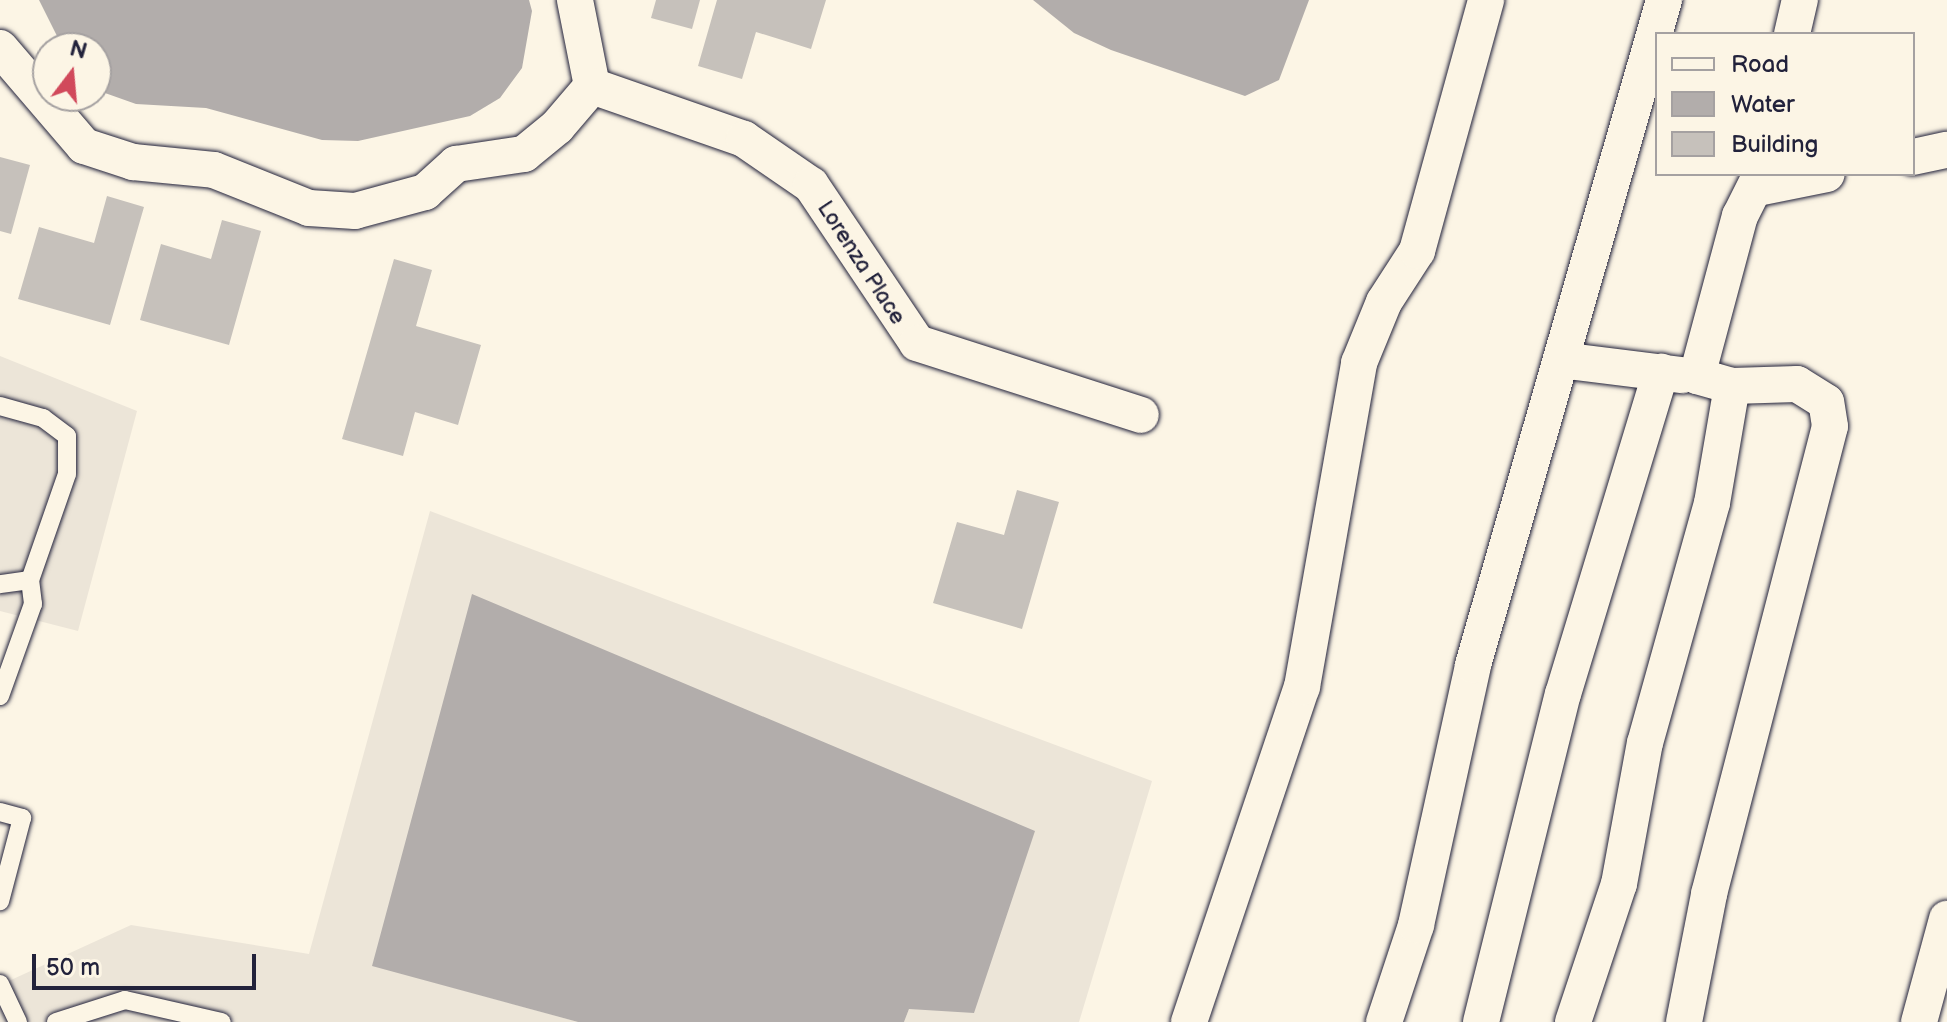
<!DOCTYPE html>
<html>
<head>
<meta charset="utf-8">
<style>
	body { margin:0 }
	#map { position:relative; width:1947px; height:1022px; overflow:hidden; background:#fcf5e5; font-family:"Balsamiq Sans",sans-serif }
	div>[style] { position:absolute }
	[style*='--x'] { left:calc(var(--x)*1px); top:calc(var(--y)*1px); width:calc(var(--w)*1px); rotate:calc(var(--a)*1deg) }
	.built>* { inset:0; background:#ece5d8 }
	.water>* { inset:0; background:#b2adab }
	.building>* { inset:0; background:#c6c1bb }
	.roads { filter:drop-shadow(0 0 2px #22223b) drop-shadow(0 0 2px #22223b) }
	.lane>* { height:18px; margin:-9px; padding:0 9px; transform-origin:9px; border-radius:9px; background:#fcf5e5 }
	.street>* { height:36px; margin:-18px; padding:0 18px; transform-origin:18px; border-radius:18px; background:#fcf5e5 }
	span { translate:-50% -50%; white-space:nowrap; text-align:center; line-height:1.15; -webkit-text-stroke:6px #fcf5e5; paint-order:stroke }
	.street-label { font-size:22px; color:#22223b }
	.legend { position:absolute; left:1655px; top:32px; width:260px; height:144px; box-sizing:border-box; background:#fcf5e5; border:2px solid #a5a1a1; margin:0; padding:10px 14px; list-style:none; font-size:24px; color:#22223b }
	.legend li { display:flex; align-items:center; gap:16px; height:40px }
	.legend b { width:40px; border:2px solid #a5a1a1 }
	.north { position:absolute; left:32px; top:32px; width:80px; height:80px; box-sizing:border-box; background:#fcf5e5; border:2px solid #a5a1a1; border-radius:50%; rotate:16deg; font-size:22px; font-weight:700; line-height:32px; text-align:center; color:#22223b }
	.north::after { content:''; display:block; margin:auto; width:28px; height:36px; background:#d1495b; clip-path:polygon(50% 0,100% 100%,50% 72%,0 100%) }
	.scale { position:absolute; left:32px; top:954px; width:224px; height:36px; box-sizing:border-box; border:4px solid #22223b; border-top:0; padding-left:10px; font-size:24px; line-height:28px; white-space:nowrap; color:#22223b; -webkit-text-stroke:6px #fcf5e5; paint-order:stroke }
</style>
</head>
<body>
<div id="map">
	<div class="built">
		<i style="clip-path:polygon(0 356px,137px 411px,78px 631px,0 611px)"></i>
		<i style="clip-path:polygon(430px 511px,1152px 781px,1079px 1022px,904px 1022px,909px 1009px,372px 965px,578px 1022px,0 1022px,0 985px,131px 925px,309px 954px)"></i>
	</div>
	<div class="water">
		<i style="clip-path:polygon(39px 0,529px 0,532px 11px,522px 68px,500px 98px,470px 116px,358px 141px,322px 140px,206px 108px,136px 104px,105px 93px,96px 85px,96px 48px,63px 48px)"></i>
		<i style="clip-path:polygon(1033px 0,1309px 0,1279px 80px,1245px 96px,1111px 50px,1074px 33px)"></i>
		<i style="clip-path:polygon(472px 594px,1035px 831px,974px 1013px,909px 1009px,904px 1022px,578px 1022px,372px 966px)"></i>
	</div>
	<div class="building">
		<i style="clip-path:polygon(656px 0,700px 0,692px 29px,651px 18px)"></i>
		<i style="clip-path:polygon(717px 0,826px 0,811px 49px,756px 32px,742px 79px,698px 66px)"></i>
		<i style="clip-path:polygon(0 157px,30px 165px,11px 234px,0 231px)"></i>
		<i style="clip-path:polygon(107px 196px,144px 207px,110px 325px,18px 299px,39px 227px,94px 243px)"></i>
		<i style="clip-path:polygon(222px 220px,261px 231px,229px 345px,140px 320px,161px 244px,211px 259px)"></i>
		<i style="clip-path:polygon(394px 259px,432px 270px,416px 326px,481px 345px,458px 425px,415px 412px,403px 456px,342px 439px)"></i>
		<i style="clip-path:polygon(1017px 490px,1059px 502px,1022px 629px,933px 603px,957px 522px,1004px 535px)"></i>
	</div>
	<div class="roads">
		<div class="lane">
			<i style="--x:0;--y:406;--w:45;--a:15.6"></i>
			<i style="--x:43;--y:418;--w:30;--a:37"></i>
			<i style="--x:67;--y:436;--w:38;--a:90"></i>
			<i style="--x:67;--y:474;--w:112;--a:109.2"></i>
			<i style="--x:30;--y:580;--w:30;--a:172"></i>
			<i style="--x:0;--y:696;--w:98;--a:-70.3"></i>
			<i style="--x:33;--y:604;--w:24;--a:-97"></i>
			<i style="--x:0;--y:812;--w:23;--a:15"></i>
			<i style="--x:22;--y:818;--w:86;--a:104.8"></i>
			<i style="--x:0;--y:984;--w:42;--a:64.7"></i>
			<i style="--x:56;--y:1022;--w:72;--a:-17.7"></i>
			<i style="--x:125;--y:1000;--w:99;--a:12.8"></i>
		</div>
		<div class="street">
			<i style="--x:1792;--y:34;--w:35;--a:-77"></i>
			<i style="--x:0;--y:48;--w:129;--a:49.4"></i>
			<i style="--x:84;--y:146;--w:52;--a:18.1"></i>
			<i style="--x:133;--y:162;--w:81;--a:5.6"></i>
			<i style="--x:214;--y:170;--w:102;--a:21.8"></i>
			<i style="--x:309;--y:208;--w:46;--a:3.7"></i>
			<i style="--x:355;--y:211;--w:73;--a:-15.2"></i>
			<i style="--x:425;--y:192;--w:42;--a:-42.1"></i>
			<i style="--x:456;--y:164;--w:69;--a:-8.4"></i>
			<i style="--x:524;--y:154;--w:43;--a:-39.3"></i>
			<i style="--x:557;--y:127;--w:54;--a:-49.5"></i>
			<i style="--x:592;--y:86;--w:88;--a:-101.2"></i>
			<i style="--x:592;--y:86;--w:161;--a:19.2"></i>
			<i style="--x:744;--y:139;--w:81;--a:34.5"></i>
			<i style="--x:811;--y:185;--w:190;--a:56.1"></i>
			<i style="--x:917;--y:343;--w:235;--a:17.8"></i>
			<i style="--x:1913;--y:157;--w:35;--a:-12"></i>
			<i style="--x:1757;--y:188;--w:71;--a:-11.3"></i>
			<i style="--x:1561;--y:360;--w:122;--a:7.1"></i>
			<i style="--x:1189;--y:1022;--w:354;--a:-71.4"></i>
			<i style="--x:1302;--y:687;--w:329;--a:-80"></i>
			<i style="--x:1359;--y:363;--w:66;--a:-67.7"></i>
			<i style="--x:1384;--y:302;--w:61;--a:-57.1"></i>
			<i style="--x:1417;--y:251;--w:260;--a:-74.6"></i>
			<i style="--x:1384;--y:1022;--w:102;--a:-71.7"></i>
			<i style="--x:1416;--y:925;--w:266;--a:-77.6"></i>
			<i style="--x:1473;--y:665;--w:692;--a:-73.97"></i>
			<i style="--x:1481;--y:1022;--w:338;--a:-76"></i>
			<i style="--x:1563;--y:694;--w:337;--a:-73.1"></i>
			<i style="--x:1573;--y:1022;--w:145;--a:-71.6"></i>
			<i style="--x:1619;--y:884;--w:143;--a:-79.6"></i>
			<i style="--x:1645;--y:743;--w:249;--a:-74.4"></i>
			<i style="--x:1712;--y:503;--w:119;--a:-80.3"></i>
			<i style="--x:1732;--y:386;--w:36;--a:-164"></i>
			<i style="--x:1697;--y:376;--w:166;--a:-75"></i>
			<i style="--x:1740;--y:216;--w:47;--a:-63.4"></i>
			<i style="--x:1684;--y:1022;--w:130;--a:-78.9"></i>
			<i style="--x:1709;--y:894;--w:483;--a:-75.5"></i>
			<i style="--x:1830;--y:426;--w:24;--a:-99"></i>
			<i style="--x:1826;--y:402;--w:34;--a:-148"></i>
			<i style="--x:1797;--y:384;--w:65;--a:178.2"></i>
			<i style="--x:1919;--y:1022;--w:107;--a:-74.8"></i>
		</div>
	</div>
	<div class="street-label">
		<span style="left:861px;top:263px;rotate:57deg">Lorenza Place</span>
	</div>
	<ul class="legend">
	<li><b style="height:10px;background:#fcf5e5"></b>Road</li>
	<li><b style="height:22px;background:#b2adab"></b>Water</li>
	<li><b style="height:22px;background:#c6c1bb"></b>Building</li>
	</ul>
	<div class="north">N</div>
	<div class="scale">50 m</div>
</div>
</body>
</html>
